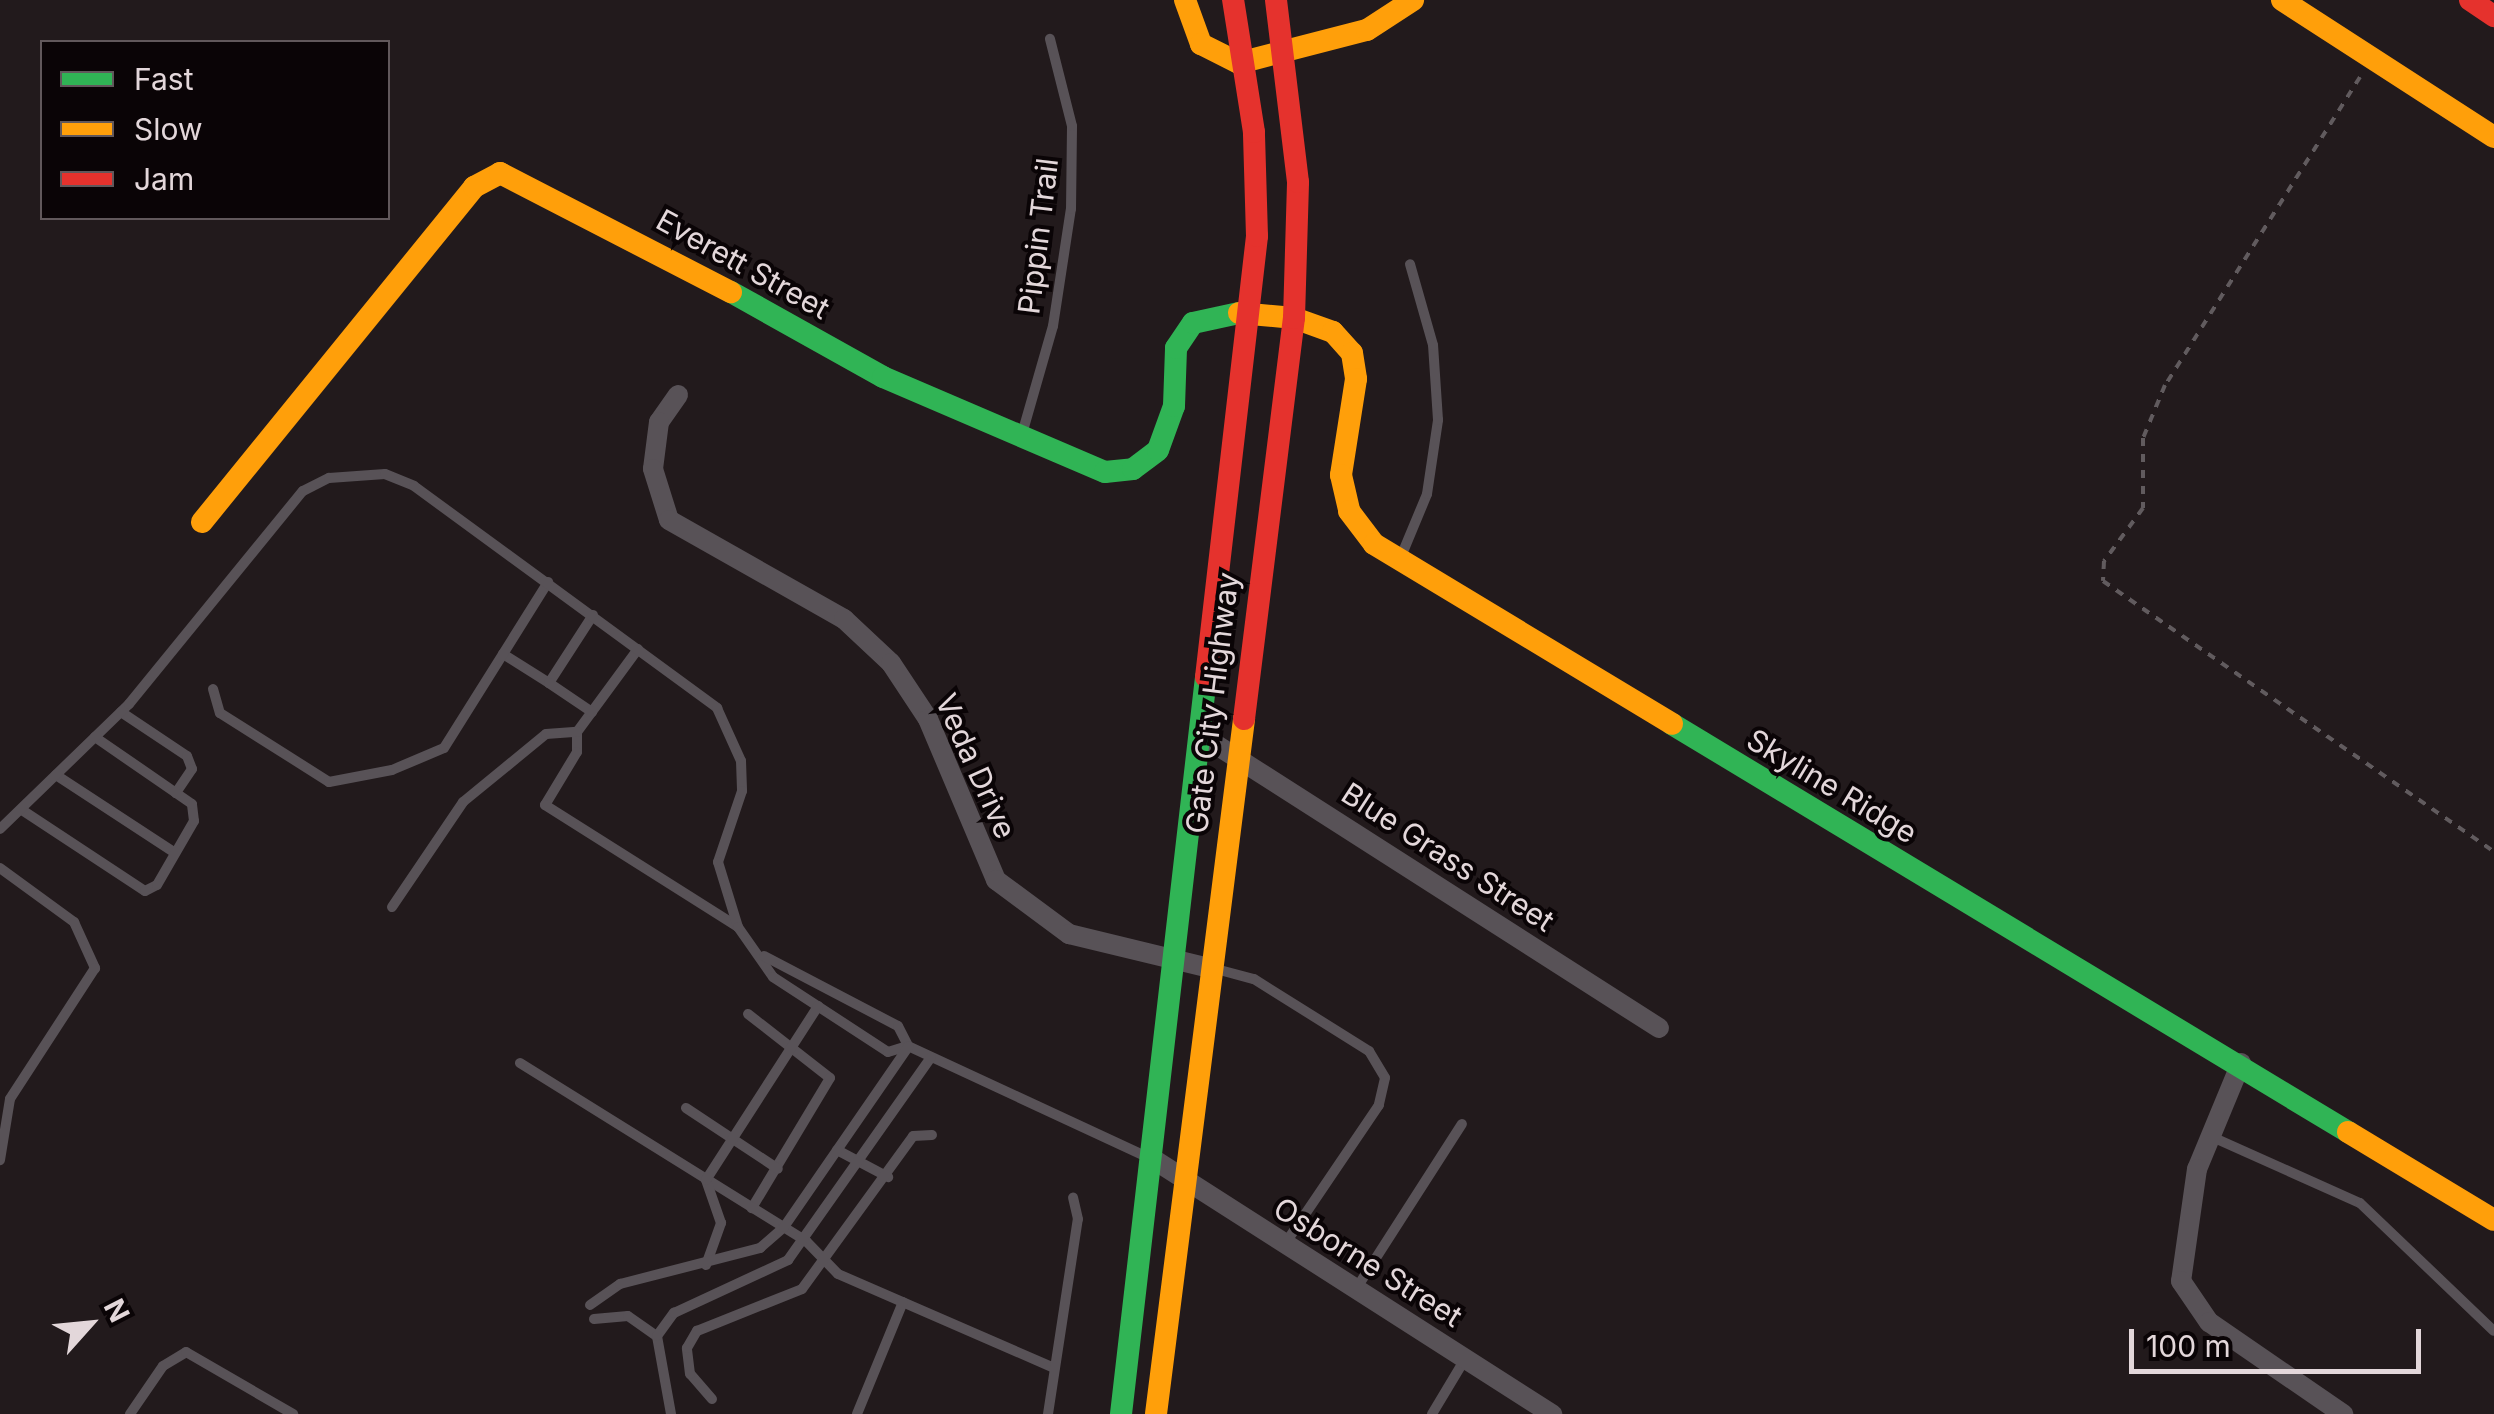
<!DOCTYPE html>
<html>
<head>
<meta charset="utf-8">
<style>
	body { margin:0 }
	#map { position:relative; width:2494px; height:1414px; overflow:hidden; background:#221a1c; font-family:Inter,sans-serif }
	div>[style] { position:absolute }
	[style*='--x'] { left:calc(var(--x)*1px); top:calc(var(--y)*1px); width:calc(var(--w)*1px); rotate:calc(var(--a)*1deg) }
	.path>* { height:4px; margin-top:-2px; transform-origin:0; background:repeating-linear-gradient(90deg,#615b5e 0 8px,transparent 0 16px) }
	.lane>* { height:10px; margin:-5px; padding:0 5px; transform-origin:5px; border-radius:5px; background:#585257 }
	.street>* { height:20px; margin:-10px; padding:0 10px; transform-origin:10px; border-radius:10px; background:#585257 }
	.fast>* { height:22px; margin:-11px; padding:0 11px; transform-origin:11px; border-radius:11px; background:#30b455 }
	.slow>* { height:22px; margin:-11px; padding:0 11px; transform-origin:11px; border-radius:11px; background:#ff9f0a }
	.jam>* { height:22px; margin:-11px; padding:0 11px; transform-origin:11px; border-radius:11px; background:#e5322d }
	span { translate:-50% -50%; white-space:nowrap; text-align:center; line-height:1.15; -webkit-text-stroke:8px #0a0406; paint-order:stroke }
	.street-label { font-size:30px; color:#e3d7da }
	.legend { position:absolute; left:40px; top:40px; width:350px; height:180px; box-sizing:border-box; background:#0a0406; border:2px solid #61585b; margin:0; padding:12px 18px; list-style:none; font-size:30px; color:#e3d7da }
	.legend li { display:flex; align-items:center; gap:20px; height:50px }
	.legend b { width:50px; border:2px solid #61585b }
	.north { position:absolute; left:40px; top:1274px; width:100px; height:100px; -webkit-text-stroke:8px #0a0406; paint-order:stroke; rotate:63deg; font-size:28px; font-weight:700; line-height:40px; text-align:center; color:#e3d7da }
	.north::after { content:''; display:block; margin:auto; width:35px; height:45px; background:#e3d7da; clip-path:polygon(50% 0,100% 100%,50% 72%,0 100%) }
	.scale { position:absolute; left:2129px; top:1329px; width:292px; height:45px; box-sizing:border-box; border:5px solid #e3d7da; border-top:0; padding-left:12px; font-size:30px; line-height:35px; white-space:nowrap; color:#e3d7da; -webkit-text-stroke:8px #0a0406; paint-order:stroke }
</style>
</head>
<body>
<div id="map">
	<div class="path">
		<i style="--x:2360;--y:77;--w:365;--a:122.3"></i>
		<i style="--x:2165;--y:385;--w:57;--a:112.5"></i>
		<i style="--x:2143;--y:438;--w:70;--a:90"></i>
		<i style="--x:2143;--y:508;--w:66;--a:126.3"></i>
		<i style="--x:2104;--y:561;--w:20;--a:93"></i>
		<i style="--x:2103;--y:581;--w:476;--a:34.7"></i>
	</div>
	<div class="lane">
		<i style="--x:1022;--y:434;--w:112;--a:-74"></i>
		<i style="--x:1053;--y:326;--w:118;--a:-81.3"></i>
		<i style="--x:1071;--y:209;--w:83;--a:-89.3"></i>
		<i style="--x:1072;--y:126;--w:90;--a:-104.2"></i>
		<i style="--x:1400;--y:559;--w:70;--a:-67.4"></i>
		<i style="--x:1427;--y:494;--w:75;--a:-81.5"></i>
		<i style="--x:1438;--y:420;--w:75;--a:-93.8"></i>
		<i style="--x:1433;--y:345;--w:84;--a:-105.9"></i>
		<i style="--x:638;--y:649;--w:103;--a:126.3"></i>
		<i style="--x:577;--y:732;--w:20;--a:90"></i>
		<i style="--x:577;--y:752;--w:62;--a:121.1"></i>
		<i style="--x:545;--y:805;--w:228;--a:32.3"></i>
		<i style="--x:503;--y:654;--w:54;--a:32.2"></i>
		<i style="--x:549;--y:683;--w:81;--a:-57.1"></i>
		<i style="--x:549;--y:683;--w:52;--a:34"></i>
		<i style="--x:213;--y:689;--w:25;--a:74"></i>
		<i style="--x:220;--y:713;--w:129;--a:32.3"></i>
		<i style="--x:329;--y:782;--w:64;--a:-10.8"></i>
		<i style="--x:392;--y:770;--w:56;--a:-22.9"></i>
		<i style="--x:444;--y:748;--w:196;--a:-57.9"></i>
		<i style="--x:121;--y:712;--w:79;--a:33.7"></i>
		<i style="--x:187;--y:756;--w:14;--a:69"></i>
		<i style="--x:192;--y:769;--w:29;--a:124"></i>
		<i style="--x:56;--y:775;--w:142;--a:33.2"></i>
		<i style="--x:22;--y:810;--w:147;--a:33.4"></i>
		<i style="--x:145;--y:891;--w:13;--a:-27"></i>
		<i style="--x:157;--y:885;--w:74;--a:-60"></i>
		<i style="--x:194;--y:821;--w:17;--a:-97"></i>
		<i style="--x:192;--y:804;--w:118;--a:-145.4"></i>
		<i style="--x:0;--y:829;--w:180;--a:-44.1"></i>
		<i style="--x:129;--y:704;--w:275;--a:-50.8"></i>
		<i style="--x:303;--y:491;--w:29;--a:-27"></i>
		<i style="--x:329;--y:478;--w:56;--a:-4.1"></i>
		<i style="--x:385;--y:474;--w:31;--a:22"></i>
		<i style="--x:414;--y:486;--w:376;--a:36.2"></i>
		<i style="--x:717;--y:708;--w:58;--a:65.6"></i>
		<i style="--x:741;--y:761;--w:30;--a:88"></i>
		<i style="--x:742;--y:791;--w:75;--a:108.7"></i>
		<i style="--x:718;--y:862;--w:68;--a:72.9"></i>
		<i style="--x:738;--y:927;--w:61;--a:55"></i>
		<i style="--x:773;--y:977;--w:137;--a:33.1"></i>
		<i style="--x:888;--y:1052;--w:21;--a:-17"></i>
		<i style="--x:0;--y:868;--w:92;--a:36.1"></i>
		<i style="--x:74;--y:922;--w:51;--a:65.5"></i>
		<i style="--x:95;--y:968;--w:156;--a:123"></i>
		<i style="--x:10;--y:1099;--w:62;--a:99.3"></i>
		<i style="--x:392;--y:907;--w:127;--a:-55.9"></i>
		<i style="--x:463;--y:802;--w:107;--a:-39.3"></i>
		<i style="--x:546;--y:734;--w:31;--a:-4"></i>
		<i style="--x:764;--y:956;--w:151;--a:27.6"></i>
		<i style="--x:898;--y:1026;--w:22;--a:63"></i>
		<i style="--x:908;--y:1046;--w:264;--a:24.9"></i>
		<i style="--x:1216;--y:969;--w:39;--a:15"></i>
		<i style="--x:1254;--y:979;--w:136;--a:32.1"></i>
		<i style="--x:1369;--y:1051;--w:31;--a:59"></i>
		<i style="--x:1385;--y:1078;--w:28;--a:103"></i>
		<i style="--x:1379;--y:1105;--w:168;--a:124.1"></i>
		<i style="--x:748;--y:1014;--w:104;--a:38"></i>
		<i style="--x:830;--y:1078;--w:152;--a:121"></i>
		<i style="--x:520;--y:1063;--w:337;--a:31.9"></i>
		<i style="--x:806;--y:1241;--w:46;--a:45.9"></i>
		<i style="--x:838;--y:1274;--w:236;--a:23.5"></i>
		<i style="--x:686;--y:1108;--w:110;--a:33.5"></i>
		<i style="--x:2210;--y:1136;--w:164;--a:24.1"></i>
		<i style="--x:2360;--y:1203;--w:185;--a:43.7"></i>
		<i style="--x:837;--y:1150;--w:58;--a:27.9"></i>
		<i style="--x:706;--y:1265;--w:45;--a:-70.3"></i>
		<i style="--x:721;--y:1223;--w:46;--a:-109.2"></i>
		<i style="--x:706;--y:1180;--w:207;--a:-57.2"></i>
		<i style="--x:1356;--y:1289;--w:196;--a:-57.3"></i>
		<i style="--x:590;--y:1305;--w:37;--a:-35"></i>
		<i style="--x:620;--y:1284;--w:145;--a:-14.4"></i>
		<i style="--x:760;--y:1248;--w:32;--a:-41"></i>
		<i style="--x:784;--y:1227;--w:219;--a:-55.4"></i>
		<i style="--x:594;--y:1319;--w:34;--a:-5"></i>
		<i style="--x:628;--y:1316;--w:35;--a:35"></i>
		<i style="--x:712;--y:1399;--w:33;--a:-131"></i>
		<i style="--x:690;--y:1374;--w:26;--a:-97"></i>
		<i style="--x:687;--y:1348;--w:20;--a:-60"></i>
		<i style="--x:697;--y:1331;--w:113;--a:-21.8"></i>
		<i style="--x:802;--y:1289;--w:189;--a:-54"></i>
		<i style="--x:913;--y:1136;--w:19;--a:-3"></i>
		<i style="--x:130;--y:1414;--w:58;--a:-55.5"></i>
		<i style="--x:163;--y:1366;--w:27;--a:-31"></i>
		<i style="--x:186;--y:1352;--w:124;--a:30.1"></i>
		<i style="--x:671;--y:1414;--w:79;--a:-100.2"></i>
		<i style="--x:657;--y:1336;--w:29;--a:-54"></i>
		<i style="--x:674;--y:1313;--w:126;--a:-24.9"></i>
		<i style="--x:788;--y:1260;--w:248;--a:-54.8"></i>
		<i style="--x:857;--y:1414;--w:121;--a:-67.7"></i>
		<i style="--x:1048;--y:1414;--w:197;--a:-81.3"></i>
		<i style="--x:1078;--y:1219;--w:22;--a:-103"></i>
		<i style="--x:1432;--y:1414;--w:64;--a:-59"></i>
	</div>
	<div class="street">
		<i style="--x:678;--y:395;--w:33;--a:125"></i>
		<i style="--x:659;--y:422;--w:47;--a:97.3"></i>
		<i style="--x:653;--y:469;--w:53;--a:72.6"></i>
		<i style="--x:669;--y:520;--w:201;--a:29.5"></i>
		<i style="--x:844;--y:619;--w:64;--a:43.1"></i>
		<i style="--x:891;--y:663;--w:67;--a:56.5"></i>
		<i style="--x:928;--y:719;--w:175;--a:67.1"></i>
		<i style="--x:996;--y:880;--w:91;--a:36.5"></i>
		<i style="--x:1069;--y:934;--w:145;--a:13.6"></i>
		<i style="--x:1204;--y:737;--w:540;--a:32.6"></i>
		<i style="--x:2241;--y:1063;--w:115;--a:112.5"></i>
		<i style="--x:2197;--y:1169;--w:113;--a:98.1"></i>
		<i style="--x:2181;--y:1281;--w:50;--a:55.7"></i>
		<i style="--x:2209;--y:1322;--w:163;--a:34.5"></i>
		<i style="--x:1153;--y:1159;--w:474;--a:32.6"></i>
	</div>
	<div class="fast">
		<i style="--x:731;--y:292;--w:174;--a:29.2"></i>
		<i style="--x:883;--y:377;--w:241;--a:23.2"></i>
		<i style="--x:1105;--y:472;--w:28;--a:-6"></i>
		<i style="--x:1133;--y:469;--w:31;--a:-37"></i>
		<i style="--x:1158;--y:450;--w:47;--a:-70"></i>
		<i style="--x:1174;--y:406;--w:58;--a:-88"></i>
		<i style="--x:1176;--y:348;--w:30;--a:-56"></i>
		<i style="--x:1193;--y:323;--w:47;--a:-12.3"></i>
		<i style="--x:1672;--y:724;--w:790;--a:31.11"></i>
		<i style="--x:1121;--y:1414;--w:742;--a:-83.42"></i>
	</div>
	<div class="slow">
		<i style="--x:1185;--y:0;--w:47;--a:70"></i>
		<i style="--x:1201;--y:44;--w:42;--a:26.6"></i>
		<i style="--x:1239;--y:63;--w:132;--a:-14.5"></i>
		<i style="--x:1367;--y:30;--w:55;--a:-33.1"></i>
		<i style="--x:2282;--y:0;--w:252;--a:32.9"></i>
		<i style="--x:1239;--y:313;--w:55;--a:5.2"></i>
		<i style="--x:1294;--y:318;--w:41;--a:19.7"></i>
		<i style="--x:1333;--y:332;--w:28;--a:48"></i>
		<i style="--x:1352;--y:353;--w:26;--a:81"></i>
		<i style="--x:1356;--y:379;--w:97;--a:98.9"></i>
		<i style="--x:1341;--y:475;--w:37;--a:77"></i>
		<i style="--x:1349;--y:511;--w:41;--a:52.9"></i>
		<i style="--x:1374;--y:544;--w:348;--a:31.1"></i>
		<i style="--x:202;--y:522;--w:432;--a:-50.9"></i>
		<i style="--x:474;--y:187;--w:30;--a:-28"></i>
		<i style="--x:500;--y:173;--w:260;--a:27.3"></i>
		<i style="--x:2348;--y:1132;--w:170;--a:31.1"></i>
		<i style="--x:1156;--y:1414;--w:701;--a:-82.78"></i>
	</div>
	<div class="jam">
		<i style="--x:2470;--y:0;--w:29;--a:34"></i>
		<i style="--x:1206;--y:677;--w:444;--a:-83.4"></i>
		<i style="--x:1257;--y:236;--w:104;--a:-91.7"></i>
		<i style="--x:1254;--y:132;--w:134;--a:-99"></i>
		<i style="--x:1244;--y:719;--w:404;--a:-82.9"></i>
		<i style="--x:1294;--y:318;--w:136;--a:-88.3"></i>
		<i style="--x:1298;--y:182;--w:183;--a:-96.9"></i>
	</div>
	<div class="street-label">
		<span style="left:1038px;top:236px;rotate:-83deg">Pippin Trail</span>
		<span style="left:743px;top:264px;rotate:29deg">Everett Street</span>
		<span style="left:1212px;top:703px;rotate:-83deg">Gate City Highway</span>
		<span style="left:976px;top:766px;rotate:66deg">Veda Drive</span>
		<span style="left:1832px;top:786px;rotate:31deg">Skyline Ridge</span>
		<span style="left:1448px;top:857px;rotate:33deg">Blue Grass Street</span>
		<span style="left:1368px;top:1262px;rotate:32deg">Osborne Street</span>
	</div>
	<ul class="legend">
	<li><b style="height:12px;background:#30b455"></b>Fast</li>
	<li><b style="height:12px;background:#ff9f0a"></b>Slow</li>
	<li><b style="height:12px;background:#e5322d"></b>Jam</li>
	</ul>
	<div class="north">N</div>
	<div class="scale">100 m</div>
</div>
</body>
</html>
